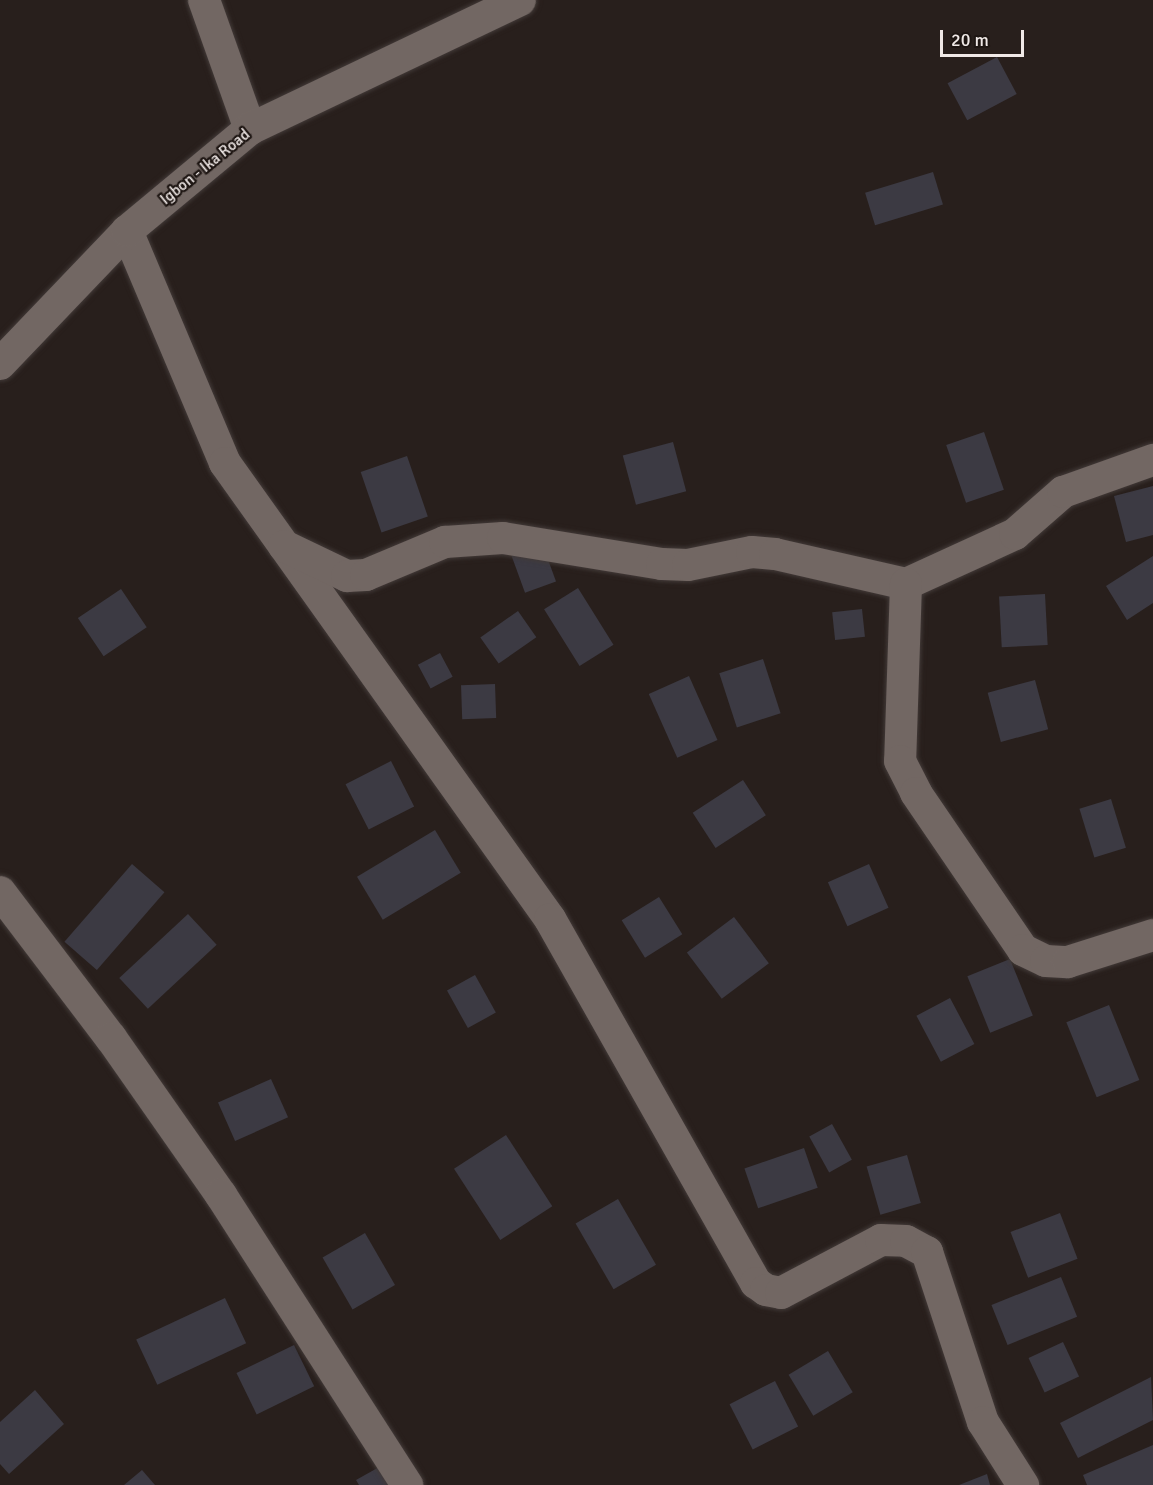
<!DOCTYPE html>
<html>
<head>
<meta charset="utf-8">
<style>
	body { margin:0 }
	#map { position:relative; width:1153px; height:1485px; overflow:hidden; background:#281f1c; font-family:Signika,sans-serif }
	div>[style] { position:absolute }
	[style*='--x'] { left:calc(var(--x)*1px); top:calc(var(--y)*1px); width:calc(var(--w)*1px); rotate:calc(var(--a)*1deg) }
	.building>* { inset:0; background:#3c3a43; transform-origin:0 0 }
	.roads { filter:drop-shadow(0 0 2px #423a38) drop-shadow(0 0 2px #423a38) }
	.minor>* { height:32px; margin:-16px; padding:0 16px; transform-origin:16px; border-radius:16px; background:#726763 }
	span { translate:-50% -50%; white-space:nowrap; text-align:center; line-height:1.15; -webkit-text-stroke:4.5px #1e1613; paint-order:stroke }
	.street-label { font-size:16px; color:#f0e9e7 }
	.scale { position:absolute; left:940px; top:30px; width:84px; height:27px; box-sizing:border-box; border:3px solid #f0e9e7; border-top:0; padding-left:8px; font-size:18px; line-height:21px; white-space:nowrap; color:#f0e9e7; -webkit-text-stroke:4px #1e1613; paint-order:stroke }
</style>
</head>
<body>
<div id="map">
	<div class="building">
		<i style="left:997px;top:57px;width:42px;height:56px;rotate:62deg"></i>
		<i style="left:933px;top:172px;width:34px;height:71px;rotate:73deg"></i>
		<i style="left:984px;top:432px;width:61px;height:40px;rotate:71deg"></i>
		<i style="left:673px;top:442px;width:51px;height:52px;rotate:75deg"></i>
		<i style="left:407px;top:456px;width:64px;height:49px;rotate:71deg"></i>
		<i style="clip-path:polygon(1153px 486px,1153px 535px,1126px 542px,1114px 496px)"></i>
		<i style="left:542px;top:543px;width:41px;height:33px;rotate:70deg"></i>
		<i style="clip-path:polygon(1153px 556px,1153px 603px,1127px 620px,1106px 586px)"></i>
		<i style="left:578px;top:588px;width:67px;height:40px;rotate:58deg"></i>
		<i style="left:121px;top:589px;width:46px;height:52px;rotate:56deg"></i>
		<i style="left:1045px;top:594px;width:51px;height:46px;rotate:87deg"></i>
		<i style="left:862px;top:609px;width:28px;height:30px;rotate:84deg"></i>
		<i style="left:518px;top:611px;width:32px;height:46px;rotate:55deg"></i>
		<i style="left:440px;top:653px;width:27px;height:25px;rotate:62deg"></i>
		<i style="left:763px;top:659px;width:57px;height:46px;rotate:72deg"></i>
		<i style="left:689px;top:676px;width:70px;height:44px;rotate:66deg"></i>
		<i style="left:1035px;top:680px;width:51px;height:49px;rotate:75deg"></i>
		<i style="left:495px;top:684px;width:34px;height:34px;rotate:88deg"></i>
		<i style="left:391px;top:761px;width:51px;height:51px;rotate:63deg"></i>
		<i style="left:743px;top:780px;width:42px;height:60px;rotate:57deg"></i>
		<i style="left:1111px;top:799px;width:51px;height:33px;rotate:73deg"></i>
		<i style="left:435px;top:830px;width:50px;height:91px;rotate:59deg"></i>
		<i style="left:132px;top:864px;width:43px;height:103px;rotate:41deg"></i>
		<i style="left:869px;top:864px;width:48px;height:45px;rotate:66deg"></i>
		<i style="left:659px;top:897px;width:44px;height:44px;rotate:58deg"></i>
		<i style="left:188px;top:914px;width:42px;height:94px;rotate:47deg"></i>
		<i style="left:734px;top:917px;width:58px;height:59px;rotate:53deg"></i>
		<i style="left:1010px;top:959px;width:61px;height:46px;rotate:68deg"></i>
		<i style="left:475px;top:975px;width:43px;height:32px;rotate:61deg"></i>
		<i style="left:950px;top:998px;width:52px;height:38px;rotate:62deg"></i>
		<i style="left:1109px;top:1005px;width:81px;height:46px;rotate:68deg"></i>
		<i style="left:271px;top:1079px;width:42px;height:58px;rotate:66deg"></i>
		<i style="left:832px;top:1124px;width:41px;height:26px;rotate:61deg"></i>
		<i style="left:506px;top:1135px;width:85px;height:62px;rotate:57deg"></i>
		<i style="left:804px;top:1148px;width:42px;height:63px;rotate:71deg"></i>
		<i style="left:907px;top:1155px;width:50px;height:42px;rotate:74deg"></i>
		<i style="left:618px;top:1199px;width:76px;height:49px;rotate:60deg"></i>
		<i style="left:1060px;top:1213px;width:49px;height:53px;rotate:69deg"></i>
		<i style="left:365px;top:1233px;width:60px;height:49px;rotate:60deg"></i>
		<i style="left:1061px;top:1277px;width:43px;height:75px;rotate:68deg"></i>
		<i style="left:225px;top:1298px;width:50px;height:98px;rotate:65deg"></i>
		<i style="left:1063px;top:1342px;width:38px;height:38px;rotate:65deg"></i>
		<i style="left:294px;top:1345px;width:46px;height:64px;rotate:64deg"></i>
		<i style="left:828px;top:1351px;width:48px;height:46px;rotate:59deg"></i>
		<i style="clip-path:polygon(1151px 1377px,1153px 1420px,1078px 1458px,1060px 1423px)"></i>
		<i style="left:775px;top:1381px;width:51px;height:51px;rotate:63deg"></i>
		<i style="clip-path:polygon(35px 1390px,64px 1424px,9px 1474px,0 1464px,0 1422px)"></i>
		<i style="clip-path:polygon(1153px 1445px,1153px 1485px,1087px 1485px,1083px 1475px)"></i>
		<i style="clip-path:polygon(381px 1466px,392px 1485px,359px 1485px,356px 1480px)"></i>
		<i style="clip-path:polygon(142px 1470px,155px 1485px,124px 1485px)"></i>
		<i style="clip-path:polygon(987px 1474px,990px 1485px,959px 1485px)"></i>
	</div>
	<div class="roads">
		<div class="minor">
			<i style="--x:204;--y:0;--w:137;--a:70.4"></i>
			<i style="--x:127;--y:231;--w:252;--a:67.1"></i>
			<i style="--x:225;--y:463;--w:560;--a:54.52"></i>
			<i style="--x:550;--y:919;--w:418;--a:60.5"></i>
			<i style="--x:756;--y:1283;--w:12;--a:35"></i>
			<i style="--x:766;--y:1290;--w:15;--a:11"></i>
			<i style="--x:781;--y:1293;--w:113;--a:-27.9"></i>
			<i style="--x:881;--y:1240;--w:25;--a:2"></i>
			<i style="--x:906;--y:1241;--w:24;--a:28"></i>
			<i style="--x:927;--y:1252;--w:179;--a:71.8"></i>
			<i style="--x:983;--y:1422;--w:75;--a:57.6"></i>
			<i style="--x:0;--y:364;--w:184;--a:-46.3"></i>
			<i style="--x:127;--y:231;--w:160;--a:-39.7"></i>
			<i style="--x:250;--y:129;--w:299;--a:-25.5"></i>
			<i style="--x:284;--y:546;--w:70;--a:25.5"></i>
			<i style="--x:347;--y:576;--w:19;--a:-3"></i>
			<i style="--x:366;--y:575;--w:86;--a:-22.7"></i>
			<i style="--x:445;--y:542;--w:58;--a:-3.9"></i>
			<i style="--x:503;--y:538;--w:161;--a:9.3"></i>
			<i style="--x:662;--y:564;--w:26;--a:2"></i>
			<i style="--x:688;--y:565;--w:65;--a:-11.5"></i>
			<i style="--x:752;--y:552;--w:23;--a:5"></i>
			<i style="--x:775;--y:554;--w:134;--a:12.9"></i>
			<i style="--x:906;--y:584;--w:120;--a:-24.6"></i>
			<i style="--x:1015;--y:534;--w:64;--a:-41.2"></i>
			<i style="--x:1063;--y:492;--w:96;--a:-19.6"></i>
			<i style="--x:906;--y:584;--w:177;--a:91.9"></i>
			<i style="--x:900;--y:761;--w:36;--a:63"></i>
			<i style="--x:916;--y:793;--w:190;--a:55.7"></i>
			<i style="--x:1023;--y:950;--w:25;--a:26"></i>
			<i style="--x:1046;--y:961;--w:22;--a:3"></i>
			<i style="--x:1068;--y:962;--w:89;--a:-17.6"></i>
			<i style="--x:0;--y:892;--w:183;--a:52.8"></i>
			<i style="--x:111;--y:1038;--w:192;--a:55"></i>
			<i style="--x:221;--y:1195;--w:345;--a:57.3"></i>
		</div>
	</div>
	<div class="street-label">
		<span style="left:205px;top:167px;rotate:-39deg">Igbon - Ika Road</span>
	</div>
	<div class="scale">20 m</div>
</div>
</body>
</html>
